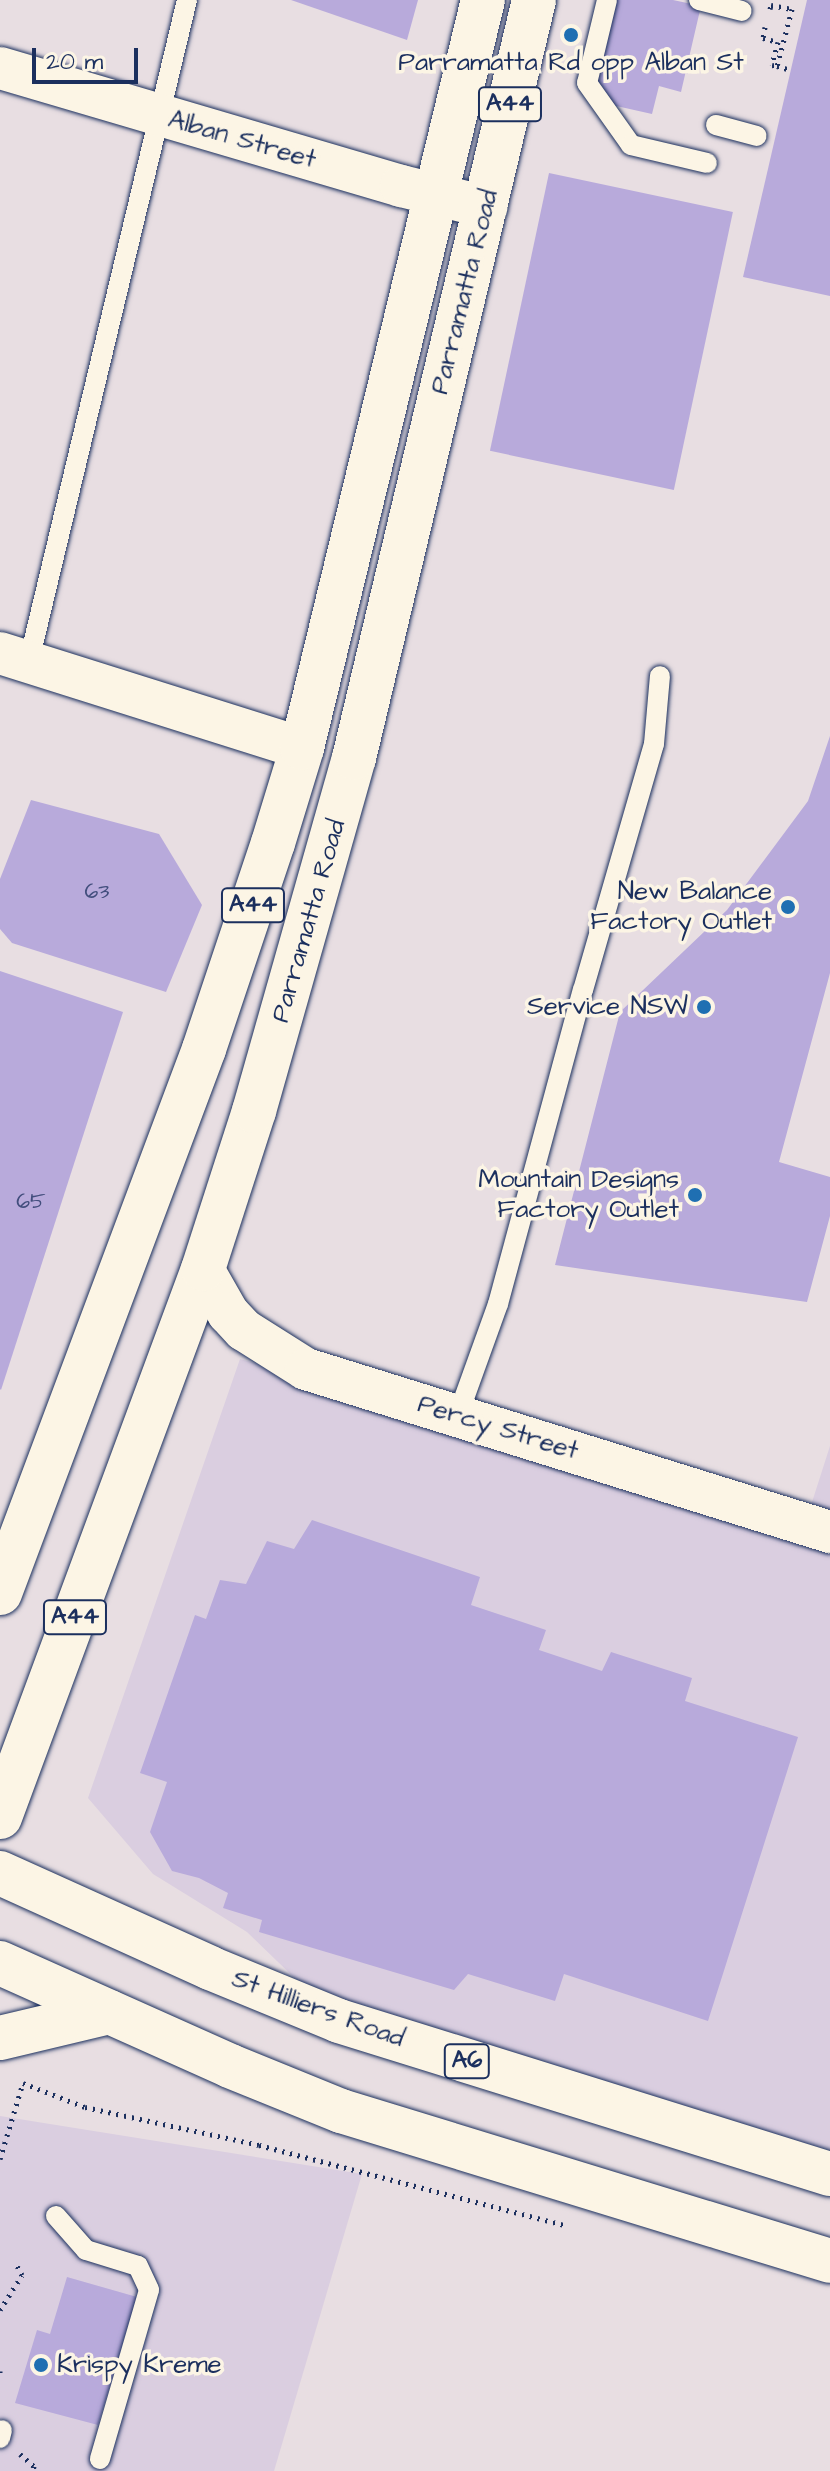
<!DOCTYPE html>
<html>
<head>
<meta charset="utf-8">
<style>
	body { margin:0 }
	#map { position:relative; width:830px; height:2471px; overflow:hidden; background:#e8dee2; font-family:"Architects Daughter",sans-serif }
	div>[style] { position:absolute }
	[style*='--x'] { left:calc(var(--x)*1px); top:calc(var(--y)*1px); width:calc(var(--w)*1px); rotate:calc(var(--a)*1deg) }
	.built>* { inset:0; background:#dacee0 }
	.building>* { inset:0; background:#b8aadb; transform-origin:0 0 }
	.path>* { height:5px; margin-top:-2.5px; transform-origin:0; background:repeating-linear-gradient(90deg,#1b2f5e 0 2px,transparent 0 8px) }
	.roads { filter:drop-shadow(0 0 2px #1b2f5e) drop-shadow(0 0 2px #1b2f5e) }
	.lane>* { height:20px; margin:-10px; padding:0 10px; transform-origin:10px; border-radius:10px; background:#fcf5e5 }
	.street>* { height:42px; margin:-21px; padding:0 21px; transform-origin:21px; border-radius:21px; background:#fcf5e5 }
	.highway>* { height:44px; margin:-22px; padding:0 22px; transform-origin:22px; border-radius:22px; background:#fcf5e5 }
	.dots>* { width:22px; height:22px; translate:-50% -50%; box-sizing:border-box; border:4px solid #fcf5e5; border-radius:50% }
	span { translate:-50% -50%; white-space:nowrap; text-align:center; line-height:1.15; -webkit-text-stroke:7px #fcf5e5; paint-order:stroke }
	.number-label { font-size:22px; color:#424e7d }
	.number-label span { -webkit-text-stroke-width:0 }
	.shield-label span { padding:2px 6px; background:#fcf5e5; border:2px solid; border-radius:6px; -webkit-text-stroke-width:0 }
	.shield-label { font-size:24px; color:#1b2f5e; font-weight:700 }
	.poi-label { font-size:26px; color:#1b2f5e }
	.right { translate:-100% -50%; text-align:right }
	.left { translate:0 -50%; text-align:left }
	.street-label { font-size:26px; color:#1b2f5e }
	.scale { position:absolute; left:32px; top:48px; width:106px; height:36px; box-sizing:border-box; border:4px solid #1b2f5e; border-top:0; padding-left:10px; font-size:24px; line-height:28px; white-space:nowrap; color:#1b2f5e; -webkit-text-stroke:6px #fcf5e5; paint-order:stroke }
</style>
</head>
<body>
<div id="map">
	<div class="built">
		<i style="clip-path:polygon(240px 1359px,468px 1422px,805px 1524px,830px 1446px,830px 2174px,339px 2021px,247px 1932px,153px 1874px,88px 1798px)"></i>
		<i style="clip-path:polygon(0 2116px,362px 2174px,274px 2471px,0 2471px)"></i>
	</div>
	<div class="building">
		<i style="clip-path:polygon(291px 0,418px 0,407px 40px)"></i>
		<i style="clip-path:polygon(609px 0,673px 0,701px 6px,681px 92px,659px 86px,652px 114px,603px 103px,589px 82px)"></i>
		<i style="clip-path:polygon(807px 0,830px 0,830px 296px,743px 277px)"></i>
		<i style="left:549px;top:173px;width:188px;height:284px;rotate:12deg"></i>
		<i style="clip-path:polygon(830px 736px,830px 973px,779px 1162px,830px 1177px,830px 1216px,807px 1302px,555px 1265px,620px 1012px,727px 910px,808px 801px)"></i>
		<i style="clip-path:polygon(31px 800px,159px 834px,202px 905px,166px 992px,12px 943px,0 929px,0 879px)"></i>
		<i style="clip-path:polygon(0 971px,123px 1012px,1px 1390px,0 1389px)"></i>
		<i style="clip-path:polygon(312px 1520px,480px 1577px,471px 1605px,546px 1630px,539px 1650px,602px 1671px,611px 1652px,692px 1678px,685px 1701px,798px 1737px,708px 2021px,564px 1974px,555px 2001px,468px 1974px,454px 1990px,259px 1932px,262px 1920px,223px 1908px,228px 1893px,199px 1878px,172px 1871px,150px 1832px,167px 1782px,140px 1773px,195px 1615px,206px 1619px,220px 1580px,246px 1584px,267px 1541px,294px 1549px)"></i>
		<i style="clip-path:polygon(67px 2277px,137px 2297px,98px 2425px,15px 2403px,37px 2330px,50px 2334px)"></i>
	</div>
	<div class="path">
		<i style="--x:770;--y:9;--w:4;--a:-76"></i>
		<i style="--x:771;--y:5;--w:21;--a:11"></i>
		<i style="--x:792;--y:9;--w:59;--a:104.7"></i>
		<i style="--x:777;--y:66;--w:15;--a:16"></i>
		<i style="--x:765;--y:27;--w:11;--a:100"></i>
		<i style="--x:763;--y:38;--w:16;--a:15"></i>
		<i style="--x:778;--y:42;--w:24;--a:105"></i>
		<i style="--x:772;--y:65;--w:5;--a:11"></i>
		<i style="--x:0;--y:2159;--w:79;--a:-73.2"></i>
		<i style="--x:23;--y:2083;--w:66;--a:21.2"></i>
		<i style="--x:85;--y:2107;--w:178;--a:12.3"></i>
		<i style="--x:259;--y:2145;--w:319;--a:14.7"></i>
		<i style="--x:0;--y:2310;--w:41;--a:-57.8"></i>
		<i style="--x:22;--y:2275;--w:15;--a:-118"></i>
		<i style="--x:0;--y:2371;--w:4;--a:90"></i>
		<i style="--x:20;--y:2454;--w:18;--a:41"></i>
		<i style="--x:34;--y:2466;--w:5;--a:101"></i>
	</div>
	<div class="roads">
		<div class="lane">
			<i style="--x:607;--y:0;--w:85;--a:103.5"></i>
			<i style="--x:587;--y:83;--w:76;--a:54.6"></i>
			<i style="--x:631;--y:145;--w:78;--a:13.3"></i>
			<i style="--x:699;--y:0;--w:44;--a:14.3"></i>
			<i style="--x:716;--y:125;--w:42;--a:15"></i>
			<i style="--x:29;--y:661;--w:680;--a:-76.56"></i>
			<i style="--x:458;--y:1415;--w:118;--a:-70.2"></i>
			<i style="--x:498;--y:1304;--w:325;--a:-74.9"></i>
			<i style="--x:583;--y:990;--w:256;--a:-73.9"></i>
			<i style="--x:654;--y:744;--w:68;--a:-85"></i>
			<i style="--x:56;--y:2216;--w:45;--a:48.6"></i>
			<i style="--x:86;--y:2250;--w:54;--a:17.1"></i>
			<i style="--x:138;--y:2266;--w:26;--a:65"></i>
			<i style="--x:149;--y:2290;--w:176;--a:106.2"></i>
			<i style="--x:0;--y:2438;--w:8;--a:-76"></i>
		</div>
		<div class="street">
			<i style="--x:0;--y:68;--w:418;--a:16.4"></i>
			<i style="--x:401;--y:186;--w:88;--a:13.9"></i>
			<i style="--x:0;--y:653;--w:317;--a:17.5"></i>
			<i style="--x:203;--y:1269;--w:51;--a:60.4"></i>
			<i style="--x:228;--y:1313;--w:23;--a:47"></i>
			<i style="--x:244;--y:1330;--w:73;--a:32.2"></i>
			<i style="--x:306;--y:1369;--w:549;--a:17.28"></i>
		</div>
		<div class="highway">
			<i style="--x:0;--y:1593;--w:581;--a:-69.44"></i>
			<i style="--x:204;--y:1049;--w:217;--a:-71.5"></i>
			<i style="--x:273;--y:843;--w:99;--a:-73"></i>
			<i style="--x:302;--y:748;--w:770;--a:-76.4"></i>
			<i style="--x:0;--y:1817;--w:584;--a:-69.67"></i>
			<i style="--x:203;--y:1269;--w:166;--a:-72.1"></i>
			<i style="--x:254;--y:1111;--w:367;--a:-74.2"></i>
			<i style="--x:354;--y:758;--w:779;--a:-76.64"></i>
			<i style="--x:0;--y:1873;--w:230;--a:24.3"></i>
			<i style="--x:210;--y:1968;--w:139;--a:22.3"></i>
			<i style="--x:339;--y:2021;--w:514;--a:17.31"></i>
			<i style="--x:0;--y:1963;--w:252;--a:24.1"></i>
			<i style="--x:230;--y:2066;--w:120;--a:22.1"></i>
			<i style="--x:341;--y:2111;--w:511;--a:17.05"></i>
			<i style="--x:0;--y:2038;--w:112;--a:-13.4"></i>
		</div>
	</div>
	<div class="dots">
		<i style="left:571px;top:35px;background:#1f6fb2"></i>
		<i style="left:788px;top:907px;background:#1f6fb2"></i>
		<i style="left:704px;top:1007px;background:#1f6fb2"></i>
		<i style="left:695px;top:1195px;background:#1f6fb2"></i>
		<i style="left:41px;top:2365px;background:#1f6fb2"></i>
	</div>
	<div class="number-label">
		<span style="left:97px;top:892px">63</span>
		<span style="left:31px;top:1202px">65</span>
	</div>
	<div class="shield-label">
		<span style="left:510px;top:104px">A44</span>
		<span style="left:253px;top:905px">A44</span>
		<span style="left:75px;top:1617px">A44</span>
		<span style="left:467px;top:2061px">A6</span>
	</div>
	<div class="poi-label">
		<span style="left:571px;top:63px">Parramatta Rd opp Alban St</span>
		<span class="right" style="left:772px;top:907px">New Balance<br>Factory Outlet</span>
		<span class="right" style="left:688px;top:1007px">Service NSW</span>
		<span class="right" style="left:679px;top:1195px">Mountain Designs<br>Factory Outlet</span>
		<span class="left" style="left:57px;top:2365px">Krispy Kreme</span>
	</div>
	<div class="street-label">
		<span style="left:242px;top:140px;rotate:16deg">Alban Street</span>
		<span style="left:465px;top:292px;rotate:-76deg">Parramatta Road</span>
		<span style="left:309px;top:921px;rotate:-74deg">Parramatta Road</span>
		<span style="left:498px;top:1428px;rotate:17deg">Percy Street</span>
		<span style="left:318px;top:2009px;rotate:20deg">St Hilliers Road</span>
	</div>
	<div class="scale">20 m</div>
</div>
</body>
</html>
